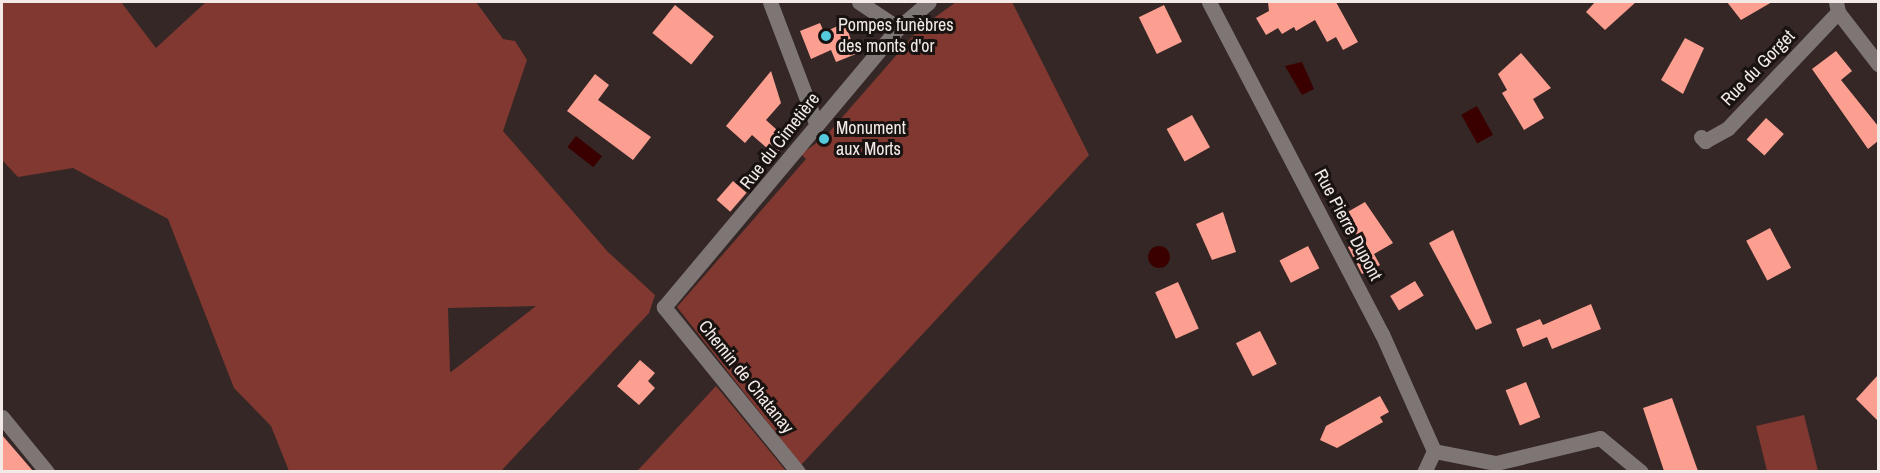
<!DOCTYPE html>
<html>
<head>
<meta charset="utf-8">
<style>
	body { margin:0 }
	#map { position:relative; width:1880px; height:473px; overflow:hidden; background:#352725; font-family:"Archivo Narrow",sans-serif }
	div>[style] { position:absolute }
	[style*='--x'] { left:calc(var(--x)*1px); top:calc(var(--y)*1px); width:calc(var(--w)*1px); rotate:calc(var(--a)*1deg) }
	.green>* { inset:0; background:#803830 }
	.water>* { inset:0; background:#3a0000; transform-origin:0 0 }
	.round { border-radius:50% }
	.building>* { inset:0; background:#fc9f91; transform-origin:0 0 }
	.minor>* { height:15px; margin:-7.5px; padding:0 7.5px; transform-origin:7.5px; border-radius:7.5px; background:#7d7674 }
	.dots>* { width:16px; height:16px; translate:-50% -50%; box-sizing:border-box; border:3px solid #181211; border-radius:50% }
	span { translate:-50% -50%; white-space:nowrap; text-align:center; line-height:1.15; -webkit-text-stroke:6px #181211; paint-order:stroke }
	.poi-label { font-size:18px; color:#f3eae8 }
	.left { translate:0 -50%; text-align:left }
	.street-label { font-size:18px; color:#f3eae8 }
	.frame { position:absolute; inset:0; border:3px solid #f3eae8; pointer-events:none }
</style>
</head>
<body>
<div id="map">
	<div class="green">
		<i style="clip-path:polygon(evenodd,2px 2px,121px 2px,156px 48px,206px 2px,476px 2px,503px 39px,515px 41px,527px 60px,503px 131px,608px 252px,655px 295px,649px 313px,501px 471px,289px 471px,271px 426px,234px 388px,168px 219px,73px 168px,18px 177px,2px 160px,2px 2px,536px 306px,451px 372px,450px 372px,448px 308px,536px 306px)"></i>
		<i style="clip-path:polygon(956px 2px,1012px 2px,1089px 155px,801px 465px,677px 307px,806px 159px,801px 154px,825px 137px,920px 28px)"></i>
		<i style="clip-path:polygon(716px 386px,786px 471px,637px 471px,641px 467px)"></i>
		<i style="clip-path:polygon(1804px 415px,1818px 471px,1767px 471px,1756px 426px)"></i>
	</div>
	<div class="water">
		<i style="clip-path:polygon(1302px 62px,1314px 89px,1302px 95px,1285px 66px)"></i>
		<i style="left:1477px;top:106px;width:33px;height:18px;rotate:61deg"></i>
		<i style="left:576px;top:136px;width:33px;height:14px;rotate:38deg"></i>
		<i class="round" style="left:1148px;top:246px;width:22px;height:22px"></i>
	</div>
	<div class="building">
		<i style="clip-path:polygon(1268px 2px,1336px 2px,1358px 42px,1343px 50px,1336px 37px,1327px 42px,1315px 20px,1296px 31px,1294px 27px,1282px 34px,1278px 28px,1266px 35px,1256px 18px,1269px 11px)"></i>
		<i style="clip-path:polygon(1595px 2px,1636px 2px,1605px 30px,1586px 12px)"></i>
		<i style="clip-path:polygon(1727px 2px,1772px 2px,1741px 20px)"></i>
		<i style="left:675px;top:5px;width:50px;height:36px;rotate:39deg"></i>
		<i style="left:1164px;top:5px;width:41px;height:28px;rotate:64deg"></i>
		<i style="clip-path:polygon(820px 23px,824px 32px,845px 23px,856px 54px,836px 62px,831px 50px,811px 59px,800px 31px)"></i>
		<i style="clip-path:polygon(1685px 38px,1704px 48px,1683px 94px,1661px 80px)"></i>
		<i style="clip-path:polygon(1836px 51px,1852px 71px,1841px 80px,1878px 126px,1878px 141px,1868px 149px,1812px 69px)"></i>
		<i style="clip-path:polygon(1521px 53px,1551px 88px,1533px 99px,1544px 118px,1524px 130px,1502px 93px,1507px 90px,1498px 74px)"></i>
		<i style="clip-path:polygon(771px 71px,781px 103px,766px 120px,788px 140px,775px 155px,752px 135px,745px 143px,726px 126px)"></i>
		<i style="clip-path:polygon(595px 74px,609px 85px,598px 100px,651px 137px,633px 160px,567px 111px)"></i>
		<i style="left:1192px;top:115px;width:37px;height:29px;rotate:61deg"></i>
		<i style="left:1766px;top:118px;width:24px;height:29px;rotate:42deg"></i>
		<i style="left:733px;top:181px;width:18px;height:25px;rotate:41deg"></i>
		<i style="clip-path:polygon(1365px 202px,1393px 243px,1374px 254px,1380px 265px,1362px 274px,1348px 247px,1360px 241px,1344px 214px)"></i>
		<i style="clip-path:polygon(1223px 212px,1236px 252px,1212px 260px,1196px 224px)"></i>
		<i style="left:1770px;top:228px;width:45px;height:27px;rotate:62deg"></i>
		<i style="clip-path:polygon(1453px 230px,1492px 323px,1476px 330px,1429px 243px)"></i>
		<i style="left:1308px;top:246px;width:25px;height:32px;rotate:63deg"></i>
		<i style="left:1415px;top:281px;width:17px;height:29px;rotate:59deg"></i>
		<i style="left:1178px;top:282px;width:51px;height:25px;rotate:66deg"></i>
		<i style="clip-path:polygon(1591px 304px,1601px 329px,1552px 349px,1547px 337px,1523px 347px,1516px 329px,1540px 319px,1543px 325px)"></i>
		<i style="left:1260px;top:331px;width:37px;height:27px;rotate:63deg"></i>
		<i style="clip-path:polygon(640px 360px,655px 373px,648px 381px,655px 388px,639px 405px,617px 386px)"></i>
		<i style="clip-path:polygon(1878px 375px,1878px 421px,1856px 399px)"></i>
		<i style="left:1526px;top:382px;width:38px;height:22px;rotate:68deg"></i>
		<i style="clip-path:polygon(1380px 396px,1389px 412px,1380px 417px,1383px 422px,1337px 448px,1320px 440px,1326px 426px)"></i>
		<i style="clip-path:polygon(1672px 398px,1698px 471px,1664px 471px,1643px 408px)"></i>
		<i style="clip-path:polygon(2px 435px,33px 471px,2px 471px)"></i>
	</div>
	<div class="minor">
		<i style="--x:770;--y:2;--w:129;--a:69.2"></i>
		<i style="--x:859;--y:2;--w:47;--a:33.7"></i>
		<i style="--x:1209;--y:2;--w:374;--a:62.5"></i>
		<i style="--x:1382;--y:334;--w:128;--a:66"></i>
		<i style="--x:1434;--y:451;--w:23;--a:115"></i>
		<i style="--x:1836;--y:2;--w:10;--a:79"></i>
		<i style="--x:1838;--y:12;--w:66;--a:52.4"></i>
		<i style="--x:1701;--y:137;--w:6;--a:45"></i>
		<i style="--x:1705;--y:141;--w:26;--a:-29"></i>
		<i style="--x:1728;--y:128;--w:160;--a:-46.5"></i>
		<i style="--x:2;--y:417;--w:71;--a:50.7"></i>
		<i style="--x:1434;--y:451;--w:63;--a:11"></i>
		<i style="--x:1496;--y:463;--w:107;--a:-13.5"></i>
		<i style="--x:1600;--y:438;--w:53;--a:39.7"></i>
		<i style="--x:798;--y:472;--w:213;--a:-129.1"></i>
		<i style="--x:664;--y:307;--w:364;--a:-50"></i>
		<i style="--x:898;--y:28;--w:40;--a:-40"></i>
	</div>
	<div class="dots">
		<i style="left:826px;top:36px;background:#54cadc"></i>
		<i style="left:824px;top:139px;background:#54cadc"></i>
	</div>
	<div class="poi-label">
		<span class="left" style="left:838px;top:36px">Pompes funèbres<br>des monts d'or</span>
		<span class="left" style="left:836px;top:139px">Monument<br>aux Morts</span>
	</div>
	<div class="street-label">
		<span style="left:1758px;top:68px;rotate:-46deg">Rue du Gorget</span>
		<span style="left:780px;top:141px;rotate:-52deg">Rue du Cimetière</span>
		<span style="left:1348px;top:225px;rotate:62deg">Rue Pierre Dupont</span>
		<span style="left:746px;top:377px;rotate:51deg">Chemin de Chatanay</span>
	</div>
	<div class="frame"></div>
</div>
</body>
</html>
